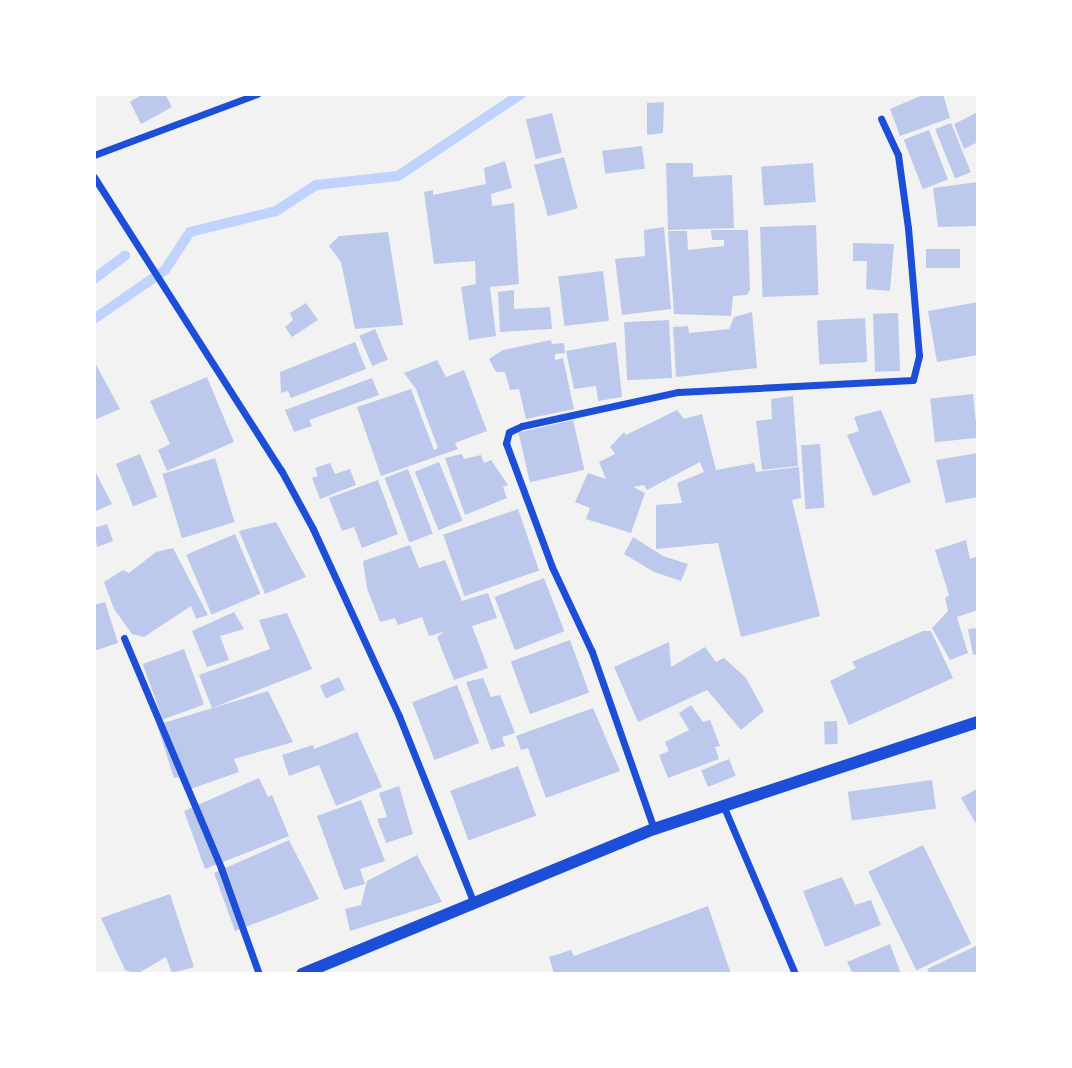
<!DOCTYPE html>
<html>
<head>
<meta charset="utf-8">
<style>
	body { margin:0 }
	#map { position:relative; width:1072px; height:1068px; overflow:hidden; background:#f2f2f2; font-family:"Sofia Sans Condensed",sans-serif }
	div>[style] { position:absolute }
	[style*='--x'] { left:calc(var(--x)*1px); top:calc(var(--y)*1px); width:calc(var(--w)*1px); rotate:calc(var(--a)*1deg) }
	.stream>* { height:10px; margin:-5px; padding:0 5px; transform-origin:5px; border-radius:5px; background:#bfd3fe }
	.building>* { inset:0; background:#bdc9ec; transform-origin:0 0 }
	.minor>* { height:7px; margin:-3.5px; padding:0 3.5px; transform-origin:3.5px; border-radius:3.5px; background:#1d4ed8 }
	.tertiary>* { height:12px; margin:-6px; padding:0 6px; transform-origin:6px; border-radius:6px; background:#1d4ed8 }
	span { translate:-50% -50%; white-space:nowrap; text-align:center; line-height:1.15; -webkit-text-stroke:7px #fff; paint-order:stroke }
	.frame { position:absolute; inset:0; border:96px solid #fff; pointer-events:none }
</style>
</head>
<body>
<div id="map">
	<div class="stream">
		<i style="--x:94;--y:279;--w:39;--a:-37"></i>
		<i style="--x:94;--y:319;--w:86;--a:-34.6"></i>
		<i style="--x:165;--y:270;--w:45;--a:-56.7"></i>
		<i style="--x:190;--y:232;--w:89;--a:-13.7"></i>
		<i style="--x:276;--y:211;--w:48;--a:-33"></i>
		<i style="--x:316;--y:185;--w:82;--a:-6.3"></i>
		<i style="--x:398;--y:176;--w:148;--a:-33.7"></i>
	</div>
	<div class="building">
		<i style="clip-path:polygon(143px 94px,165px 94px,172px 107px,141px 124px,130px 102px)"></i>
		<i style="clip-path:polygon(925px 94px,943px 94px,950px 118px,900px 136px,890px 109px)"></i>
		<i style="clip-path:polygon(664px 102px,663px 133px,647px 135px,647px 103px)"></i>
		<i style="clip-path:polygon(978px 112px,978px 142px,964px 149px,954px 124px)"></i>
		<i style="left:552px;top:113px;width:41px;height:27px;rotate:76deg"></i>
		<i style="left:951px;top:123px;width:53px;height:17px;rotate:68deg"></i>
		<i style="left:929px;top:130px;width:53px;height:27px;rotate:69deg"></i>
		<i style="left:642px;top:146px;width:23px;height:40px;rotate:83deg"></i>
		<i style="left:564px;top:157px;width:53px;height:31px;rotate:75deg"></i>
		<i style="clip-path:polygon(505px 161px,512px 188px,491px 194px,492px 206px,514px 203px,519px 284px,490px 287px,496px 336px,469px 340px,461px 287px,476px 284px,475px 261px,434px 264px,424px 192px,433px 190px,433px 195px,486px 184px,484px 168px)"></i>
		<i style="clip-path:polygon(666px 163px,693px 163px,693px 177px,732px 175px,734px 228px,668px 230px)"></i>
		<i style="left:813px;top:163px;width:39px;height:52px;rotate:86deg"></i>
		<i style="clip-path:polygon(978px 182px,978px 226px,938px 227px,933px 188px)"></i>
		<i style="left:816px;top:225px;width:70px;height:56px;rotate:88deg"></i>
		<i style="clip-path:polygon(664px 227px,671px 309px,622px 315px,615px 259px,645px 256px,644px 230px)"></i>
		<i style="clip-path:polygon(711px 230px,748px 230px,750px 290px,747px 295px,733px 296px,731px 316px,674px 314px,668px 231px,687px 231px,688px 250px,724px 246px,724px 240px,712px 240px)"></i>
		<i style="clip-path:polygon(388px 232px,403px 325px,355px 329px,341px 262px,329px 246px,339px 236px)"></i>
		<i style="clip-path:polygon(853px 243px,894px 244px,890px 291px,866px 289px,867px 261px,853px 261px)"></i>
		<i style="left:960px;top:249px;width:19px;height:34px;rotate:90deg"></i>
		<i style="left:603px;top:271px;width:50px;height:45px;rotate:83deg"></i>
		<i style="clip-path:polygon(514px 290px,514px 309px,550px 307px,552px 329px,500px 332px,498px 292px)"></i>
		<i style="clip-path:polygon(978px 302px,978px 355px,937px 362px,928px 311px)"></i>
		<i style="clip-path:polygon(306px 303px,318px 320px,292px 337px,285px 327px,293px 320px,290px 313px)"></i>
		<i style="clip-path:polygon(752px 312px,757px 368px,676px 377px,673px 327px,688px 326px,689px 333px,729px 329px,734px 317px)"></i>
		<i style="left:898px;top:313px;width:58px;height:25px;rotate:88deg"></i>
		<i style="left:865px;top:318px;width:44px;height:48px;rotate:87deg"></i>
		<i style="left:669px;top:320px;width:58px;height:45px;rotate:87deg"></i>
		<i style="left:375px;top:329px;width:33px;height:17px;rotate:67deg"></i>
		<i style="clip-path:polygon(551px 340px,552px 344px,564px 343px,565px 353px,555px 354px,555px 360px,563px 358px,574px 409px,526px 419px,519px 389px,510px 390px,505px 372px,496px 372px,489px 359px,503px 350px)"></i>
		<i style="clip-path:polygon(355px 342px,366px 369px,291px 398px,288px 391px,281px 393px,280px 372px)"></i>
		<i style="clip-path:polygon(616px 342px,622px 397px,598px 401px,596px 386px,574px 389px,566px 351px)"></i>
		<i style="clip-path:polygon(437px 360px,446px 377px,464px 370px,487px 431px,455px 443px,458px 449px,381px 476px,357px 407px,411px 389px,434px 450px,438px 448px,416px 389px,404px 373px)"></i>
		<i style="clip-path:polygon(94px 361px,120px 409px,94px 420px)"></i>
		<i style="clip-path:polygon(207px 377px,234px 442px,167px 471px,158px 450px,170px 444px,150px 401px)"></i>
		<i style="clip-path:polygon(372px 378px,379px 395px,309px 420px,312px 426px,294px 432px,285px 410px)"></i>
		<i style="left:973px;top:394px;width:44px;height:43px;rotate:84deg"></i>
		<i style="clip-path:polygon(793px 396px,798px 466px,762px 470px,756px 421px,772px 419px,771px 399px)"></i>
		<i style="clip-path:polygon(677px 410px,684px 419px,702px 414px,716px 470px,754px 463px,756px 472px,799px 467px,801px 498px,792px 500px,820px 616px,741px 637px,718px 543px,656px 549px,656px 505px,682px 503px,677px 483px,704px 472px,700px 462px,647px 490px,644px 485px,633px 487px,645px 493px,631px 533px,586px 519px,590px 508px,575px 502px,588px 473px,606px 479px,599px 462px,615px 454px,610px 447px,624px 432px,626px 435px)"></i>
		<i style="clip-path:polygon(881px 410px,911px 482px,873px 496px,847px 435px,859px 431px,854px 417px)"></i>
		<i style="left:573px;top:420px;width:51px;height:56px;rotate:77deg"></i>
		<i style="left:820px;top:444px;width:64px;height:19px;rotate:86deg"></i>
		<i style="clip-path:polygon(978px 453px,978px 497px,946px 503px,936px 460px)"></i>
		<i style="left:140px;top:454px;width:46px;height:26px;rotate:68deg"></i>
		<i style="clip-path:polygon(462px 454px,464px 459px,481px 455px,484px 463px,491px 460px,508px 485px,503px 487px,507px 498px,465px 515px,445px 458px)"></i>
		<i style="left:215px;top:458px;width:67px;height:55px;rotate:73deg"></i>
		<i style="left:439px;top:462px;width:63px;height:26px;rotate:68deg"></i>
		<i style="clip-path:polygon(330px 463px,335px 474px,350px 469px,356px 485px,320px 499px,312px 478px,318px 476px,315px 468px)"></i>
		<i style="clip-path:polygon(94px 469px,112px 504px,94px 512px)"></i>
		<i style="left:408px;top:469px;width:69px;height:25px;rotate:69deg"></i>
		<i style="clip-path:polygon(378px 480px,398px 534px,362px 548px,354px 527px,342px 531px,329px 498px)"></i>
		<i style="left:518px;top:509px;width:65px;height:79px;rotate:71deg"></i>
		<i style="clip-path:polygon(276px 522px,306px 577px,265px 594px,239px 531px)"></i>
		<i style="clip-path:polygon(107px 524px,113px 541px,97px 547px,94px 528px)"></i>
		<i style="left:235px;top:534px;width:65px;height:53px;rotate:67deg"></i>
		<i style="clip-path:polygon(633px 537px,663px 556px,688px 564px,681px 581px,654px 572px,624px 554px)"></i>
		<i style="clip-path:polygon(966px 540px,970px 559px,978px 556px,978px 610px,957px 617px,968px 653px,950px 660px,932px 628px,948px 611px,945px 598px,949px 595px,935px 550px)"></i>
		<i style="clip-path:polygon(410px 545px,419px 568px,445px 560px,462px 601px,488px 593px,497px 618px,472px 626px,488px 668px,454px 680px,437px 637px,444px 632px,429px 636px,422px 617px,398px 625px,395px 618px,380px 622px,367px 588px,363px 561px)"></i>
		<i style="clip-path:polygon(173px 548px,208px 615px,196px 619px,191px 606px,144px 637px,132px 634px,114px 609px,104px 582px,123px 570px,129px 573px,156px 552px)"></i>
		<i style="left:544px;top:578px;width:57px;height:53px;rotate:69deg"></i>
		<i style="clip-path:polygon(105px 602px,118px 643px,94px 651px,94px 605px)"></i>
		<i style="clip-path:polygon(234px 612px,244px 629px,220px 636px,229px 660px,207px 667px,192px 631px)"></i>
		<i style="clip-path:polygon(287px 613px,312px 669px,212px 708px,199px 675px,270px 649px,259px 620px)"></i>
		<i style="clip-path:polygon(978px 628px,978px 654px,973px 655px,968px 629px)"></i>
		<i style="clip-path:polygon(923px 631px,931px 631px,953px 678px,849px 725px,830px 681px,856px 668px,852px 662px)"></i>
		<i style="left:570px;top:640px;width:56px;height:63px;rotate:70deg"></i>
		<i style="clip-path:polygon(669px 642px,671px 667px,705px 647px,716px 662px,724px 658px,746px 678px,764px 711px,741px 730px,707px 690px,638px 722px,614px 667px)"></i>
		<i style="left:184px;top:649px;width:59px;height:44px;rotate:70deg"></i>
		<i style="left:339px;top:677px;width:14px;height:21px;rotate:65deg"></i>
		<i style="clip-path:polygon(483px 678px,491px 697px,500px 695px,515px 733px,502px 737px,505px 746px,491px 750px,466px 682px)"></i>
		<i style="left:457px;top:685px;width:62px;height:48px;rotate:69deg"></i>
		<i style="clip-path:polygon(268px 691px,293px 742px,234px 759px,239px 772px,185px 791px,179px 777px,174px 778px,157px 725px)"></i>
		<i style="clip-path:polygon(691px 705px,703px 722px,710px 720px,720px 746px,715px 747px,719px 759px,668px 778px,659px 755px,669px 751px,665px 742px,689px 730px,679px 713px)"></i>
		<i style="clip-path:polygon(593px 708px,620px 771px,546px 798px,528px 748px,521px 750px,516px 736px)"></i>
		<i style="left:837px;top:721px;width:23px;height:13px;rotate:88deg"></i>
		<i style="clip-path:polygon(357px 732px,382px 787px,336px 806px,319px 765px,289px 776px,282px 755px,313px 745px,314px 749px)"></i>
		<i style="left:729px;top:759px;width:18px;height:30px;rotate:68deg"></i>
		<i style="left:518px;top:766px;width:53px;height:72px;rotate:70deg"></i>
		<i style="clip-path:polygon(259px 778px,268px 797px,272px 795px,289px 836px,205px 869px,184px 811px)"></i>
		<i style="left:932px;top:780px;width:29px;height:85px;rotate:82deg"></i>
		<i style="clip-path:polygon(399px 786px,413px 834px,386px 843px,377px 819px,387px 817px,379px 793px)"></i>
		<i style="clip-path:polygon(978px 788px,978px 827px,961px 798px)"></i>
		<i style="clip-path:polygon(361px 800px,385px 861px,360px 869px,365px 884px,344px 890px,317px 816px)"></i>
		<i style="clip-path:polygon(289px 840px,319px 899px,235px 931px,214px 873px)"></i>
		<i style="left:923px;top:845px;width:110px;height:61px;rotate:64deg"></i>
		<i style="clip-path:polygon(417px 855px,442px 902px,350px 931px,345px 909px,361px 905px,367px 881px)"></i>
		<i style="clip-path:polygon(842px 877px,855px 905px,871px 900px,881px 925px,825px 947px,803px 891px)"></i>
		<i style="clip-path:polygon(170px 894px,194px 967px,172px 973px,166px 957px,137px 974px,125px 970px,101px 918px)"></i>
		<i style="clip-path:polygon(708px 906px,731px 974px,554px 974px,549px 957px,571px 950px,574px 956px)"></i>
		<i style="clip-path:polygon(890px 944px,901px 974px,853px 974px,847px 962px)"></i>
		<i style="clip-path:polygon(978px 945px,978px 974px,930px 974px,927px 969px)"></i>
	</div>
	<div class="minor">
		<i style="--x:94;--y:155;--w:174;--a:-20.5"></i>
		<i style="--x:94;--y:177;--w:348;--a:57.5"></i>
		<i style="--x:281;--y:470;--w:67;--a:61.5"></i>
		<i style="--x:313;--y:529;--w:206;--a:65.3"></i>
		<i style="--x:399;--y:716;--w:199;--a:68.2"></i>
		<i style="--x:124;--y:638;--w:250;--a:67.1"></i>
		<i style="--x:221;--y:868;--w:113;--a:70.3"></i>
		<i style="--x:723;--y:805;--w:184;--a:66.9"></i>
		<i style="--x:654;--y:829;--w:188;--a:-109.3"></i>
		<i style="--x:592;--y:652;--w:94;--a:-115.2"></i>
		<i style="--x:552;--y:567;--w:132;--a:-110.4"></i>
		<i style="--x:506;--y:443;--w:11;--a:-75"></i>
		<i style="--x:509;--y:432;--w:14;--a:-25"></i>
		<i style="--x:522;--y:426;--w:160;--a:-12.3"></i>
		<i style="--x:678;--y:392;--w:235;--a:-2.9"></i>
		<i style="--x:913;--y:380;--w:25;--a:-76"></i>
		<i style="--x:919;--y:356;--w:128;--a:-94.9"></i>
		<i style="--x:908;--y:228;--w:74;--a:-97.8"></i>
		<i style="--x:898;--y:155;--w:40;--a:-115"></i>
	</div>
	<div class="tertiary">
		<i style="--x:302;--y:974;--w:381;--a:-22.4"></i>
		<i style="--x:654;--y:829;--w:341;--a:-18.3"></i>
	</div>
	<div class="frame"></div>
</div>
</body>
</html>
